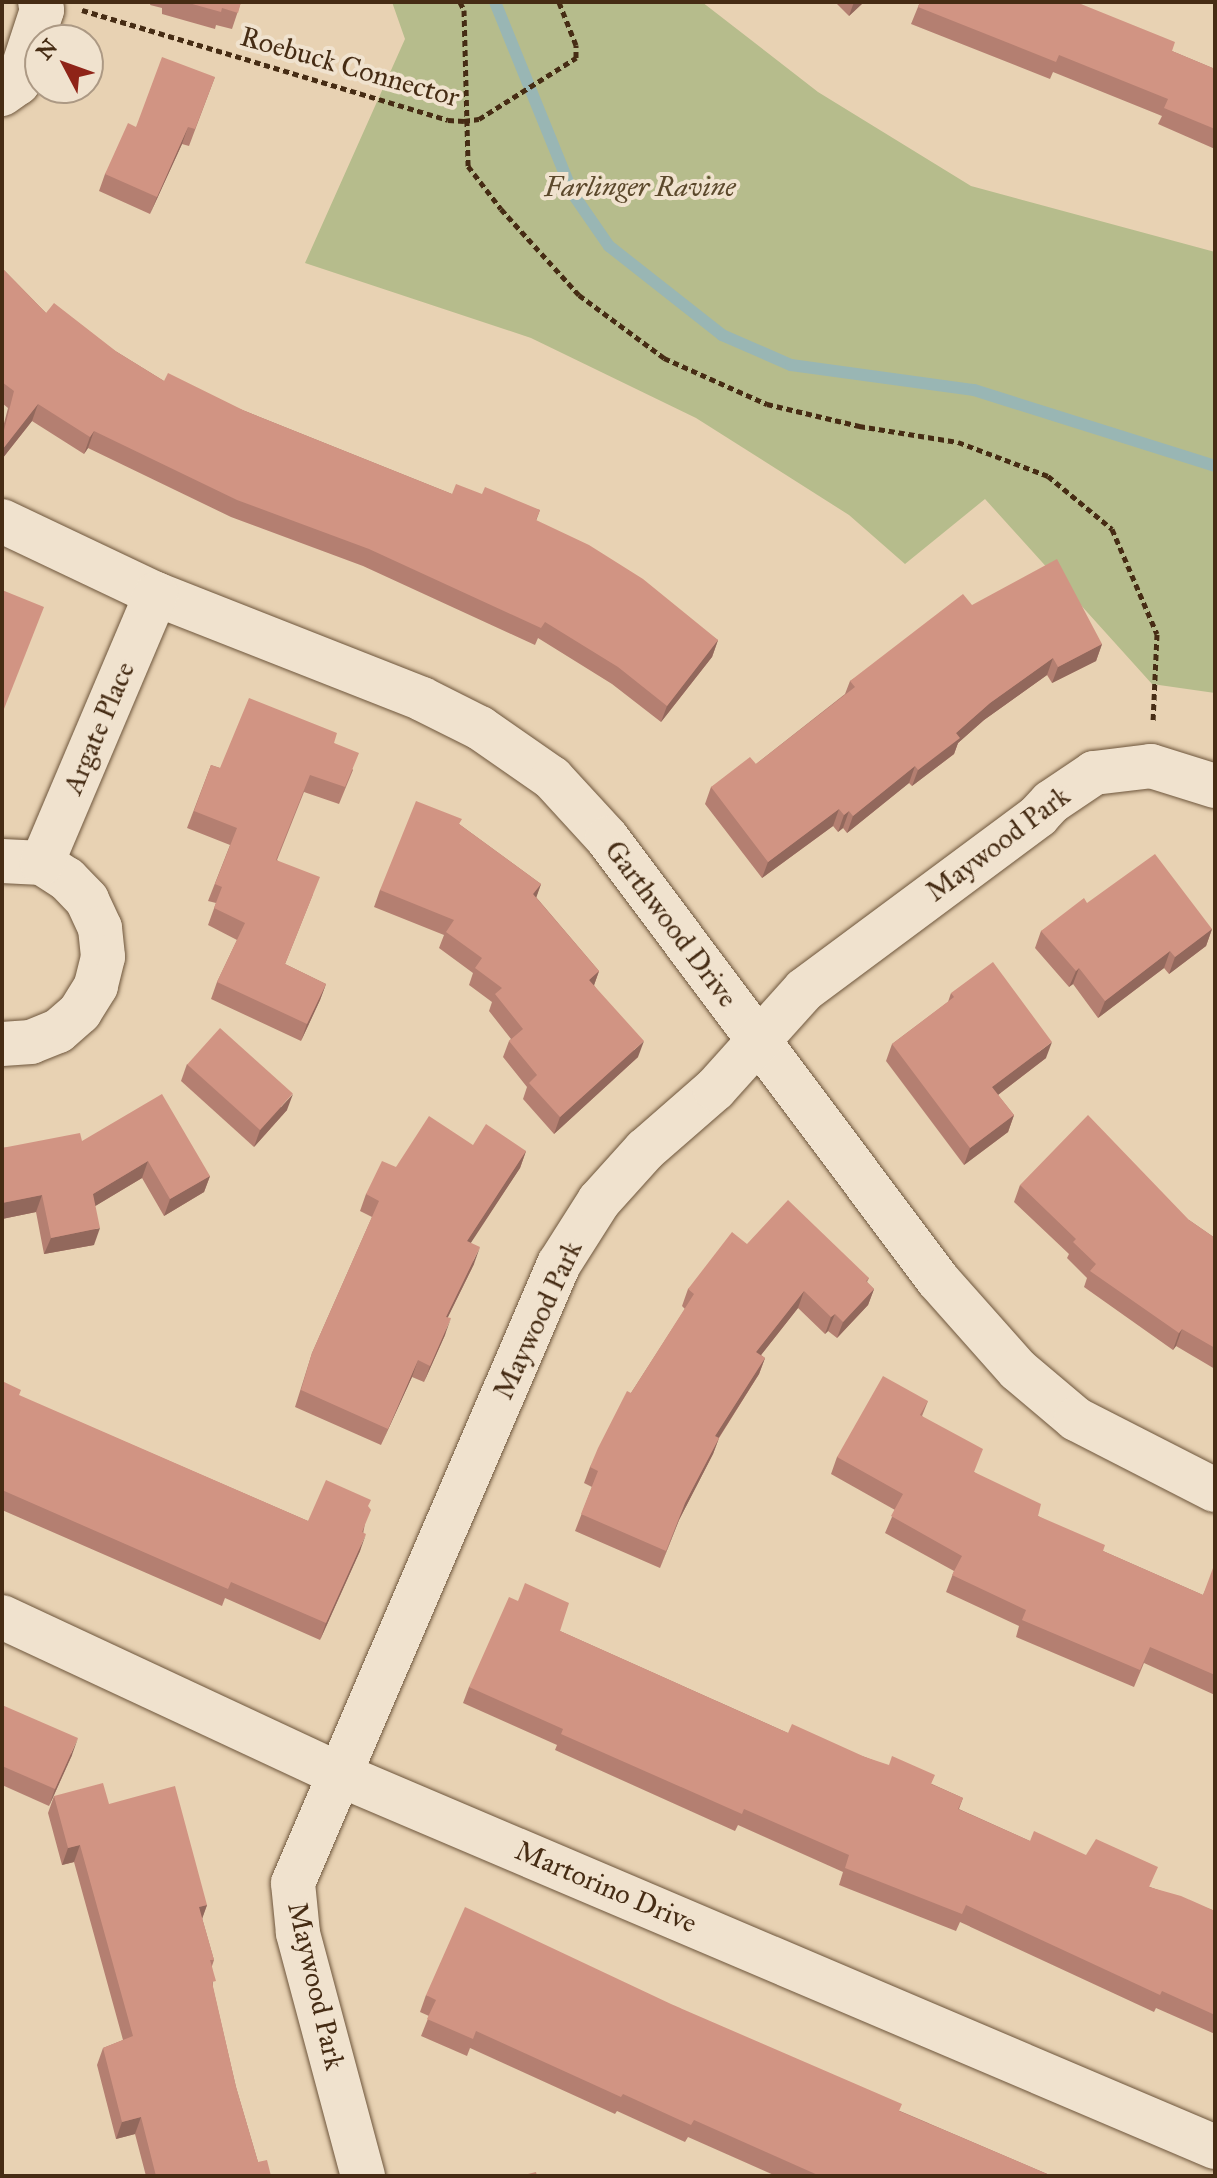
<!DOCTYPE html>
<html>
<head>
<meta charset="utf-8">
<style>
	body { margin:0 }
	#map { position:relative; width:1217px; height:2178px; overflow:hidden; background:#e8d2b3; font-family:"IM FELL Great Primer",serif }
	div>[style] { position:absolute }
	[style*='--x'] { left:calc(var(--x)*1px); top:calc(var(--y)*1px); width:calc(var(--w)*1px); rotate:calc(var(--a)*1deg) }
	.green>* { inset:0; background:#b6bc8c }
	.stream>* { height:12px; margin:-6px; padding:0 6px; transform-origin:6px; border-radius:6px; background:#99b6b4 }
	.path>* { height:5px; margin-top:-2.5px; transform-origin:0; background:repeating-linear-gradient(90deg,#462c14 0 6px,transparent 0 10px) }
	.roads { filter:drop-shadow(0 0 2px #6e563c) drop-shadow(0 0 2px #6e563c) }
	.minor>* { height:44px; margin:-22px; padding:0 22px; transform-origin:22px; border-radius:22px; background:#f0e2ce }
	.wall>* { inset:0; background:#b47f71 }
	.shaded-wall>* { inset:0; background:#92685c }
	.building>* { inset:0; background:#d19483; transform-origin:0 0 }
	span { translate:-50% -50%; white-space:nowrap; text-align:center; line-height:1.15; -webkit-text-stroke:8px #f0e2ce; paint-order:stroke }
	.street-label { font-size:28px; color:#462c14 }
	.park-label { font-size:28px; color:#5c492c; font-style:italic }
	.frame { position:absolute; inset:0; border:4px solid #462c14; pointer-events:none }
	.north { position:absolute; left:24px; top:24px; width:80px; height:80px; box-sizing:border-box; background:#f0e2ce; border:2px solid #ac9984; border-radius:50%; rotate:311deg; font-size:22px; font-weight:700; line-height:32px; text-align:center; color:#462c14 }
	.north::after { content:''; display:block; margin:auto; width:28px; height:36px; background:#8f2418; clip-path:polygon(50% 0,100% 100%,50% 72%,0 100%) }
</style>
</head>
<body>
<div id="map">
	<div class="green">
		<i style="clip-path:polygon(392px 2px,702px 2px,818px 92px,971px 186px,1215px 252px,1215px 693px,1152px 684px,985px 499px,905px 564px,849px 515px,696px 418px,531px 338px,305px 263px,405px 39px)"></i>
	</div>
	<div class="stream">
		<i style="--x:495;--y:2;--w:207;--a:67.9"></i>
		<i style="--x:573;--y:194;--w:63;--a:55.3"></i>
		<i style="--x:609;--y:246;--w:144;--a:38.2"></i>
		<i style="--x:722;--y:335;--w:75;--a:23.5"></i>
		<i style="--x:791;--y:365;--w:185;--a:7.8"></i>
		<i style="--x:974;--y:390;--w:253;--a:17.5"></i>
	</div>
	<div class="path">
		<i style="--x:460;--y:2;--w:9;--a:63"></i>
		<i style="--x:464;--y:10;--w:156;--a:88.5"></i>
		<i style="--x:468;--y:166;--w:54;--a:52.5"></i>
		<i style="--x:501;--y:209;--w:116;--a:47.8"></i>
		<i style="--x:579;--y:295;--w:106;--a:36.5"></i>
		<i style="--x:664;--y:358;--w:113;--a:24.1"></i>
		<i style="--x:767;--y:404;--w:95;--a:13.4"></i>
		<i style="--x:859;--y:426;--w:100;--a:9.2"></i>
		<i style="--x:958;--y:442;--w:96;--a:20.7"></i>
		<i style="--x:1048;--y:476;--w:83;--a:39.6"></i>
		<i style="--x:1112;--y:529;--w:114;--a:66.8"></i>
		<i style="--x:1157;--y:634;--w:89;--a:92.6"></i>
		<i style="--x:82;--y:10;--w:382;--a:16.7"></i>
		<i style="--x:448;--y:120;--w:16;--a:4"></i>
		<i style="--x:464;--y:121;--w:15;--a:-8"></i>
		<i style="--x:479;--y:119;--w:115;--a:-32.2"></i>
		<i style="--x:576;--y:58;--w:13;--a:-90"></i>
		<i style="--x:576;--y:45;--w:46;--a:-111.6"></i>
	</div>
	<div class="roads">
		<div class="minor">
			<i style="--x:2;--y:94;--w:19;--a:-35"></i>
			<i style="--x:18;--y:83;--w:77;--a:-71.8"></i>
			<i style="--x:42;--y:10;--w:8;--a:-104"></i>
			<i style="--x:2;--y:521;--w:170;--a:25.4"></i>
			<i style="--x:156;--y:594;--w:286;--a:21.5"></i>
			<i style="--x:422;--y:699;--w:65;--a:26.6"></i>
			<i style="--x:480;--y:728;--w:88;--a:34.8"></i>
			<i style="--x:552;--y:778;--w:81;--a:47.5"></i>
			<i style="--x:607;--y:838;--w:552;--a:53.17"></i>
			<i style="--x:938;--y:1280;--w:120;--a:48.4"></i>
			<i style="--x:1018;--y:1370;--w:76;--a:40.2"></i>
			<i style="--x:1076;--y:1419;--w:156;--a:27.1"></i>
			<i style="--x:2;--y:861;--w:40;--a:2.9"></i>
			<i style="--x:42;--y:863;--w:30;--a:33"></i>
			<i style="--x:67;--y:879;--w:29;--a:46"></i>
			<i style="--x:87;--y:900;--w:31;--a:65"></i>
			<i style="--x:100;--y:928;--w:29;--a:84"></i>
			<i style="--x:103;--y:957;--w:30;--a:104"></i>
			<i style="--x:96;--y:986;--w:31;--a:122"></i>
			<i style="--x:80;--y:1012;--w:29;--a:139"></i>
			<i style="--x:58;--y:1031;--w:29;--a:158"></i>
			<i style="--x:31;--y:1042;--w:29;--a:176"></i>
			<i style="--x:42;--y:863;--w:292;--a:-67"></i>
			<i style="--x:2;--y:1617;--w:371;--a:25"></i>
			<i style="--x:338;--y:1774;--w:953;--a:23.04"></i>
			<i style="--x:363;--y:2176;--w:252;--a:-105"></i>
			<i style="--x:298;--y:1933;--w:50;--a:-95.7"></i>
			<i style="--x:293;--y:1883;--w:674;--a:-66.75"></i>
			<i style="--x:559;--y:1264;--w:75;--a:-57.6"></i>
			<i style="--x:599;--y:1201;--w:69;--a:-48"></i>
			<i style="--x:645;--y:1150;--w:93;--a:-41.1"></i>
			<i style="--x:715;--y:1089;--w:133;--a:-48"></i>
			<i style="--x:804;--y:990;--w:292;--a:-36.6"></i>
			<i style="--x:1038;--y:816;--w:19;--a:-47"></i>
			<i style="--x:1051;--y:802;--w:52;--a:-34"></i>
			<i style="--x:1094;--y:773;--w:57;--a:-7"></i>
			<i style="--x:1151;--y:766;--w:67;--a:17.4"></i>
		</div>
	</div>
	<div class="wall">
		<i style="clip-path:polygon(151px 2px,241px 2px,232px 29px,216px 25px,215px 29px,162px 14px,162px 8px,150px 5px)"></i>
		<i style="clip-path:polygon(835px 2px,864px 2px,849px 16px)"></i>
		<i style="clip-path:polygon(920px 2px,1172px 51px,1215px 69px,1215px 149px,1158px 124px,1162px 116px,1053px 72px,1050px 79px,911px 24px)"></i>
		<i style="clip-path:polygon(215px 77px,189px 146px,182px 144px,150px 214px,99px 191px,105px 174px,136px 127px)"></i>
		<i style="clip-path:polygon(2px 268px,46px 313px,117px 352px,164px 381px,245px 411px,452px 494px,482px 494px,540px 510px,536px 521px,718px 640px,712px 657px,661px 722px,612px 684px,538px 638px,535px 645px,363px 566px,231px 517px,88px 448px,84px 454px,32px 421px,2px 459px,2px 431px,8px 408px,2px 403px)"></i>
		<i style="clip-path:polygon(972px 605px,1102px 644px,1096px 661px,1052px 683px,1047px 675px,984px 720px,958px 743px,954px 754px,912px 786px,909px 783px,847px 833px,843px 828px,838px 832px,833px 826px,762px 878px,705px 804px,711px 787px,756px 764px,845px 694px,850px 681px)"></i>
		<i style="clip-path:polygon(334px 743px,353px 770px,339px 804px,304px 792px,277px 860px,313px 894px,285px 964px,326px 984px,320px 1000px,301px 1041px,211px 999px,217px 982px,237px 940px,208px 925px,216px 903px,208px 901px,230px 845px,187px 828px,211px 765px,220px 768px)"></i>
		<i style="clip-path:polygon(459px 824px,541px 884px,536px 897px,599px 971px,594px 985px,638px 1057px,554px 1134px,523px 1099px,527px 1087px,503px 1057px,509px 1041px,511px 1039px,489px 1011px,492px 1002px,469px 985px,473px 973px,439px 948px,444px 935px,374px 907px,380px 890px)"></i>
		<i style="clip-path:polygon(1087px 903px,1212px 929px,1206px 946px,1169px 974px,1164px 968px,1098px 1018px,1073px 984px,1069px 987px,1035px 948px,1041px 931px)"></i>
		<i style="clip-path:polygon(951px 993px,1046px 1058px,998px 1095px,1014px 1115px,1008px 1132px,964px 1165px,886px 1061px,892px 1044px,948px 1002px)"></i>
		<i style="clip-path:polygon(187px 1064px,287px 1110px,254px 1147px,181px 1081px)"></i>
		<i style="clip-path:polygon(82px 1141px,210px 1176px,204px 1192px,164px 1216px,142px 1178px,95px 1206px,94px 1245px,44px 1254px,36px 1212px,2px 1219px,2px 1148px)"></i>
		<i style="clip-path:polygon(473px 1145px,526px 1151px,520px 1168px,470px 1243px,474px 1264px,448px 1317px,445px 1335px,424px 1382px,412px 1377px,381px 1445px,295px 1407px,312px 1353px,372px 1217px,360px 1211px,366px 1194px,396px 1167px)"></i>
		<i style="clip-path:polygon(1020px 1185px,1189px 1220px,1215px 1238px,1215px 1369px,1176px 1346px,1173px 1350px,1084px 1287px,1087px 1278px,1067px 1258px,1069px 1254px,1014px 1202px)"></i>
		<i style="clip-path:polygon(747px 1244px,869px 1278px,867px 1282px,874px 1289px,868px 1305px,837px 1338px,828px 1331px,825px 1334px,798px 1308px,761px 1355px,765px 1358px,759px 1374px,719px 1438px,713px 1454px,679px 1520px,660px 1568px,575px 1531px,592px 1487px,584px 1483px,590px 1467px,631px 1393px,685px 1309px,682px 1306px,688px 1289px)"></i>
		<i style="clip-path:polygon(2px 1381px,19px 1396px,308px 1521px,368px 1507px,360px 1551px,320px 1640px,225px 1598px,222px 1606px,2px 1510px)"></i>
		<i style="clip-path:polygon(928px 1401px,922px 1416px,974px 1472px,1038px 1516px,1103px 1551px,1203px 1595px,1215px 1569px,1215px 1695px,1144px 1663px,1134px 1687px,1016px 1637px,1019px 1626px,946px 1592px,954px 1571px,885px 1533px,895px 1510px,831px 1474px,837px 1457px)"></i>
		<i style="clip-path:polygon(560px 1631px,788px 1733px,865px 1757px,932px 1784px,963px 1798px,959px 1809px,1030px 1841px,1150px 1887px,1215px 1911px,1215px 2034px,1156px 2008px,1154px 2012px,960px 1922px,956px 1931px,839px 1885px,843px 1872px,738px 1825px,735px 1831px,555px 1750px,557px 1745px,463px 1703px,469px 1687px)"></i>
		<i style="clip-path:polygon(2px 1705px,72px 1755px,49px 1806px,2px 1785px)"></i>
		<i style="clip-path:polygon(54px 1796px,109px 1804px,207px 1905px,202px 1918px,214px 1960px,212px 1966px,213px 1988px,236px 2087px,258px 2162px,271px 2176px,146px 2176px,135px 2134px,116px 2139px,97px 2065px,103px 2048px,123px 2040px,74px 1862px,62px 1865px,48px 1813px)"></i>
		<i style="clip-path:polygon(426px 1995px,900px 2111px,1052px 2176px,776px 2176px,688px 2137px,685px 2142px,617px 2111px,615px 2114px,470px 2048px,467px 2056px,421px 2036px,429px 2016px,420px 2012px)"></i>
	</div>
	<div class="shaded-wall">
		<i style="clip-path:polygon(854px 2px,864px 2px,849px 16px)"></i>
		<i style="clip-path:polygon(188px 127px,182px 144px,150px 214px,157px 197px)"></i>
		<i style="clip-path:polygon(38px 404px,32px 421px,2px 459px,2px 450px)"></i>
		<i style="clip-path:polygon(94px 431px,88px 448px,84px 454px,90px 437px)"></i>
		<i style="clip-path:polygon(718px 640px,712px 657px,661px 722px,667px 706px)"></i>
		<i style="clip-path:polygon(1102px 644px,1096px 661px,1052px 683px,1058px 667px)"></i>
		<i style="clip-path:polygon(1053px 658px,1047px 675px,984px 720px,958px 743px,954px 754px,912px 786px,918px 770px,956px 733px,990px 703px)"></i>
		<i style="clip-path:polygon(915px 766px,909px 783px,847px 833px,853px 816px)"></i>
		<i style="clip-path:polygon(839px 809px,833px 826px,762px 878px,768px 862px)"></i>
		<i style="clip-path:polygon(849px 811px,843px 828px,838px 832px,844px 815px)"></i>
		<i style="clip-path:polygon(541px 884px,535px 901px,533px 894px)"></i>
		<i style="clip-path:polygon(1212px 929px,1206px 946px,1169px 974px,1175px 957px)"></i>
		<i style="clip-path:polygon(1170px 951px,1164px 968px,1098px 1018px,1105px 1001px)"></i>
		<i style="clip-path:polygon(1079px 968px,1073px 984px,1069px 987px,1076px 971px)"></i>
		<i style="clip-path:polygon(599px 971px,593px 988px,589px 980px)"></i>
		<i style="clip-path:polygon(326px 984px,320px 1000px,301px 1041px,307px 1024px)"></i>
		<i style="clip-path:polygon(644px 1041px,638px 1057px,554px 1134px,560px 1117px)"></i>
		<i style="clip-path:polygon(1052px 1042px,1046px 1058px,986px 1104px,992px 1087px)"></i>
		<i style="clip-path:polygon(293px 1094px,287px 1110px,254px 1147px,260px 1130px)"></i>
		<i style="clip-path:polygon(1014px 1115px,1008px 1132px,964px 1165px,970px 1148px)"></i>
		<i style="clip-path:polygon(526px 1151px,520px 1168px,461px 1258px,467px 1241px)"></i>
		<i style="clip-path:polygon(148px 1161px,142px 1178px,87px 1211px,93px 1194px)"></i>
		<i style="clip-path:polygon(210px 1176px,204px 1192px,164px 1216px,170px 1199px)"></i>
		<i style="clip-path:polygon(42px 1195px,36px 1212px,2px 1219px,2px 1203px)"></i>
		<i style="clip-path:polygon(100px 1228px,94px 1245px,44px 1254px,51px 1238px)"></i>
		<i style="clip-path:polygon(480px 1247px,474px 1264px,440px 1333px,446px 1317px)"></i>
		<i style="clip-path:polygon(874px 1289px,868px 1305px,837px 1338px,843px 1322px)"></i>
		<i style="clip-path:polygon(804px 1291px,798px 1308px,750px 1369px,756px 1352px)"></i>
		<i style="clip-path:polygon(835px 1314px,828px 1331px,825px 1334px,831px 1317px)"></i>
		<i style="clip-path:polygon(451px 1318px,445px 1335px,424px 1382px,430px 1366px)"></i>
		<i style="clip-path:polygon(1182px 1329px,1176px 1346px,1173px 1350px,1179px 1333px)"></i>
		<i style="clip-path:polygon(765px 1358px,759px 1374px,709px 1453px,715px 1436px)"></i>
		<i style="clip-path:polygon(418px 1360px,412px 1377px,381px 1445px,388px 1429px)"></i>
		<i style="clip-path:polygon(719px 1438px,713px 1454px,679px 1520px,660px 1568px,685px 1503px)"></i>
		<i style="clip-path:polygon(366px 1534px,360px 1551px,320px 1640px,326px 1623px)"></i>
		<i style="clip-path:polygon(78px 1738px,72px 1755px,49px 1806px,55px 1789px)"></i>
		<i style="clip-path:polygon(80px 1845px,74px 1862px,62px 1865px,68px 1848px)"></i>
		<i style="clip-path:polygon(207px 1905px,201px 1922px,199px 1907px)"></i>
		<i style="clip-path:polygon(141px 2117px,135px 2134px,116px 2139px,122px 2122px)"></i>
	</div>
	<div class="building">
		<i style="clip-path:polygon(185px 2px,241px 2px,238px 13px,222px 8px,221px 12px)"></i>
		<i style="clip-path:polygon(920px 2px,1076px 2px,1175px 42px,1172px 51px,1215px 69px,1215px 129px,1164px 108px,1168px 99px,1059px 55px,1056px 62px,918px 7px)"></i>
		<i style="clip-path:polygon(162px 57px,215px 77px,195px 129px,188px 127px,157px 197px,105px 174px,128px 123px,136px 127px)"></i>
		<i style="clip-path:polygon(2px 268px,46px 313px,54px 303px,117px 352px,164px 381px,168px 373px,245px 411px,452px 494px,456px 484px,482px 494px,485px 487px,540px 510px,536px 520px,589px 545px,643px 579px,718px 640px,667px 706px,618px 667px,545px 622px,541px 628px,369px 549px,237px 500px,94px 431px,90px 437px,38px 404px,2px 450px,2px 438px,14px 391px,2px 382px)"></i>
		<i style="clip-path:polygon(1057px 559px,1102px 644px,1058px 667px,1053px 658px,990px 703px,956px 733px,960px 738px,918px 770px,915px 766px,853px 816px,849px 811px,844px 815px,839px 809px,768px 862px,711px 787px,750px 757px,756px 764px,855px 687px,850px 681px,963px 594px,972px 605px)"></i>
		<i style="clip-path:polygon(2px 590px,44px 607px,2px 714px)"></i>
		<i style="clip-path:polygon(249px 698px,337px 733px,334px 743px,359px 753px,345px 787px,310px 775px,276px 860px,320px 877px,285px 964px,326px 984px,307px 1024px,217px 982px,245px 923px,214px 908px,222px 887px,215px 884px,237px 828px,194px 811px,211px 765px,220px 768px)"></i>
		<i style="clip-path:polygon(416px 801px,462px 819px,459px 824px,541px 884px,533px 894px,599px 971px,589px 980px,644px 1041px,560px 1117px,529px 1083px,537px 1075px,509px 1041px,523px 1029px,495px 994px,502px 988px,475px 968px,482px 958px,446px 932px,454px 920px,380px 890px)"></i>
		<i style="clip-path:polygon(1155px 854px,1212px 929px,1175px 957px,1170px 951px,1105px 1001px,1079px 968px,1076px 971px,1041px 931px,1084px 898px,1087px 903px)"></i>
		<i style="clip-path:polygon(993px 962px,1052px 1042px,992px 1087px,1014px 1115px,970px 1148px,892px 1044px,954px 997px,951px 993px)"></i>
		<i style="left:220px;top:1028px;width:98px;height:49px;rotate:42deg"></i>
		<i style="clip-path:polygon(162px 1094px,210px 1176px,170px 1199px,148px 1161px,93px 1194px,100px 1228px,51px 1238px,42px 1195px,2px 1203px,2px 1148px,80px 1133px,82px 1141px)"></i>
		<i style="clip-path:polygon(1088px 1115px,1189px 1220px,1215px 1238px,1215px 1348px,1182px 1329px,1179px 1333px,1090px 1271px,1096px 1264px,1073px 1242px,1076px 1239px,1020px 1185px)"></i>
		<i style="clip-path:polygon(429px 1116px,473px 1145px,486px 1124px,526px 1151px,467px 1241px,480px 1247px,446px 1317px,451px 1318px,430px 1366px,418px 1360px,388px 1429px,301px 1390px,312px 1353px,379px 1201px,366px 1194px,382px 1161px,396px 1167px)"></i>
		<i style="clip-path:polygon(788px 1200px,869px 1278px,866px 1281px,874px 1289px,843px 1322px,835px 1314px,831px 1317px,804px 1291px,756px 1352px,765px 1358px,715px 1436px,719px 1438px,685px 1503px,666px 1551px,581px 1514px,598px 1471px,590px 1467px,598px 1448px,627px 1391px,631px 1393px,694px 1294px,688px 1289px,732px 1232px,747px 1244px)"></i>
		<i style="clip-path:polygon(883px 1376px,928px 1401px,920px 1415px,983px 1449px,974px 1472px,1041px 1504px,1038px 1516px,1105px 1545px,1103px 1551px,1203px 1595px,1213px 1568px,1215px 1569px,1215px 1675px,1150px 1647px,1140px 1670px,1022px 1620px,1026px 1610px,952px 1575px,962px 1556px,891px 1516px,903px 1494px,837px 1457px)"></i>
		<i style="clip-path:polygon(2px 1381px,21px 1390px,19px 1395px,308px 1521px,326px 1480px,371px 1500px,368px 1506px,371px 1510px,362px 1532px,366px 1534px,326px 1623px,231px 1582px,228px 1589px,2px 1490px)"></i>
		<i style="clip-path:polygon(525px 1583px,569px 1603px,560px 1631px,788px 1733px,792px 1724px,865px 1757px,889px 1765px,892px 1756px,935px 1775px,931px 1784px,963px 1798px,958px 1809px,1030px 1841px,1034px 1831px,1086px 1855px,1096px 1839px,1158px 1867px,1149px 1887px,1181px 1896px,1215px 1911px,1215px 2015px,1162px 1991px,1160px 1995px,966px 1905px,962px 1914px,845px 1868px,849px 1855px,744px 1809px,742px 1814px,561px 1734px,563px 1729px,469px 1687px,509px 1597px,518px 1601px)"></i>
		<i style="clip-path:polygon(2px 1705px,78px 1738px,55px 1789px,2px 1766px)"></i>
		<i style="clip-path:polygon(103px 1783px,109px 1804px,175px 1786px,207px 1905px,199px 1907px,214px 1960px,210px 1960px,216px 1981px,212px 1982px,236px 2087px,258px 2162px,267px 2160px,271px 2176px,156px 2176px,141px 2117px,122px 2122px,103px 2048px,133px 2036px,80px 1845px,68px 1848px,54px 1796px)"></i>
		<i style="clip-path:polygon(465px 1907px,671px 2004px,902px 2104px,899px 2111px,1052px 2176px,820px 2176px,694px 2120px,691px 2125px,623px 2094px,621px 2097px,476px 2031px,473px 2039px,427px 2019px,436px 2000px,426px 1995px)"></i>
		<i style="clip-path:polygon(536px 2172px,537px 2176px,520px 2176px)"></i>
	</div>
	<div class="street-label">
		<span style="left:350px;top:67px;rotate:16deg">Roebuck Connector</span>
		<span style="left:99px;top:728px;rotate:-67deg">Argate Place</span>
		<span style="left:998px;top:844px;rotate:-37deg">Maywood Park</span>
		<span style="left:671px;top:924px;rotate:53deg">Garthwood Drive</span>
		<span style="left:538px;top:1320px;rotate:-65deg">Maywood Park</span>
		<span style="left:606px;top:1887px;rotate:23deg">Martorino Drive</span>
		<span style="left:316px;top:1986px;rotate:77deg">Maywood Park</span>
	</div>
	<div class="park-label">
		<span style="left:640px;top:187px">Farlinger Ravine</span>
	</div>
	<div class="frame"></div>
	<div class="north">N</div>
</div>
</body>
</html>
